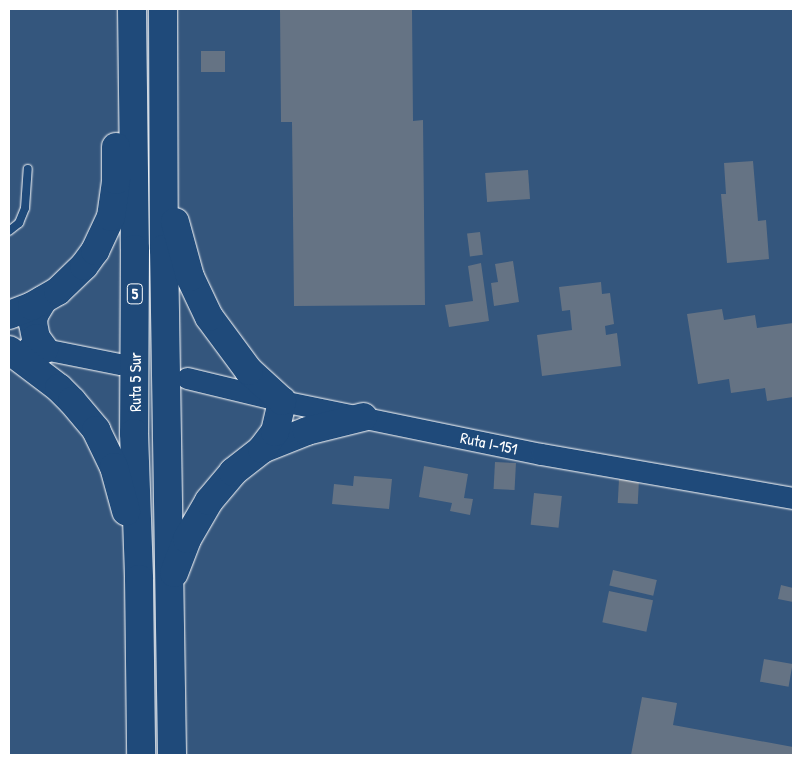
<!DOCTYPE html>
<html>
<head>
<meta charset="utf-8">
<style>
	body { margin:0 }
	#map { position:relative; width:802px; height:764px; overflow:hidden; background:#34567d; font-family:"Patrick Hand",sans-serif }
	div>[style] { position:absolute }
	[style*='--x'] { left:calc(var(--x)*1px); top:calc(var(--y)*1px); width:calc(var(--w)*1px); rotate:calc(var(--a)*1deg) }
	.building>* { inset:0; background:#657384; transform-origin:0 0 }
	.roads { filter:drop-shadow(0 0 1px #fff) drop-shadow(0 0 1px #fff) }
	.lane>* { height:8px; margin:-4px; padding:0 4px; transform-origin:4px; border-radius:4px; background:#1f4a7a }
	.secondary>* { height:21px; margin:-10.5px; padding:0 10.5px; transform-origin:10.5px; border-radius:10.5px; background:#1f4a7a }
	.highway>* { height:28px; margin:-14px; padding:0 14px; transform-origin:14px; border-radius:14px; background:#1f4a7a }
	span { translate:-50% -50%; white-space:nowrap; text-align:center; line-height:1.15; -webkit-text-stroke:4.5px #1f4a7a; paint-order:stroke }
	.shield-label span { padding:1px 4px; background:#1f4a7a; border:1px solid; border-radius:4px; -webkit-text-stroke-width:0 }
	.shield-label { font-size:15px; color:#fff; font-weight:700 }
	.street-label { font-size:16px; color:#fff }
	.frame { position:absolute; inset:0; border:10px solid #fff; pointer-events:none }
</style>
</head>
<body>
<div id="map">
	<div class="building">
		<i style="clip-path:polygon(280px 9px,412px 9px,413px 121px,423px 120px,425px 305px,294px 306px,292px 122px,281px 122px)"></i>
		<i style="left:201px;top:51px;width:24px;height:21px"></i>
		<i style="clip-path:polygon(753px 161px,758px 221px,766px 220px,769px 259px,727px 263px,721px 194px,726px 194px,724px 163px)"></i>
		<i style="left:528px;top:170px;width:29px;height:43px;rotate:86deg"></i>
		<i style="left:480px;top:232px;width:23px;height:13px;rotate:83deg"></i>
		<i style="clip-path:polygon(513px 261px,519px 302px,494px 306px,491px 283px,498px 282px,495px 264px)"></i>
		<i style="clip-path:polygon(481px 263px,489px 321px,449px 327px,445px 305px,473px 301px,468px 266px)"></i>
		<i style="clip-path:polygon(601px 282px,602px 294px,610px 293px,614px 324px,605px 326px,606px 335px,617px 333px,621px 366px,542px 376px,537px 335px,572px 330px,570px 310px,562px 311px,559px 287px)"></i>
		<i style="clip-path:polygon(722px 309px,724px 320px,755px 315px,757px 328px,793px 323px,793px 397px,767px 401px,765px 388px,731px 393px,729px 379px,698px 384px,687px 314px)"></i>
		<i style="left:495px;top:462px;width:21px;height:27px;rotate:3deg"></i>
		<i style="clip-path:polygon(424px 466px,468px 474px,464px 498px,473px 499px,470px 515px,450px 511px,452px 503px,419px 497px)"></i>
		<i style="clip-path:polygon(354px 476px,392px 479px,389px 509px,332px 504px,334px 484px,353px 486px)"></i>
		<i style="left:619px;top:479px;width:20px;height:24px;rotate:3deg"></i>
		<i style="left:534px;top:493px;width:28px;height:32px;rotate:6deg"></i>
		<i style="left:613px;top:570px;width:45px;height:16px;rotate:13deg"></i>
		<i style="clip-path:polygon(781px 585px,793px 588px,793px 602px,778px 599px)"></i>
		<i style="left:609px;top:591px;width:45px;height:32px;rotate:12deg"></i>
		<i style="left:764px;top:659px;width:29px;height:23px;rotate:10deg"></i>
		<i style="clip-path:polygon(642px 697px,677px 703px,673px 725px,793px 747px,793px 755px,631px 755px)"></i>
	</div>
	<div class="roads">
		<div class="lane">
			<i style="--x:9;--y:231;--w:13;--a:-39"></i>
			<i style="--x:19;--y:223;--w:16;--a:-68"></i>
			<i style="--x:25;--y:208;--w:39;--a:-86"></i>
		</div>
		<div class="secondary">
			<i style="--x:29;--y:346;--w:92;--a:11.3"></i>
			<i style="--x:187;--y:378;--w:98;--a:13.6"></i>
			<i style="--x:282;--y:401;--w:264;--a:11.6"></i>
			<i style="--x:541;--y:454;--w:256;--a:9.9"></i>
		</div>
		<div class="highway">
			<i style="--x:132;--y:9;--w:240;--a:89.3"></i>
			<i style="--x:135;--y:249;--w:184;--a:90.3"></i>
			<i style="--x:134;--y:433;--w:146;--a:88"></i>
			<i style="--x:139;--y:579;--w:176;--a:89.3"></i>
			<i style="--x:163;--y:9;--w:240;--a:89.8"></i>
			<i style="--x:164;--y:249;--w:506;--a:89.09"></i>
			<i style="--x:43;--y:300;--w:17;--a:121"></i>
			<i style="--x:34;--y:315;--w:8;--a:97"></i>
			<i style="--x:33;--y:323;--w:15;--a:79"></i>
			<i style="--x:36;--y:338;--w:14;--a:54"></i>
			<i style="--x:9;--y:315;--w:25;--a:-21"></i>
			<i style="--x:32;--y:306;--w:30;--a:-30"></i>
			<i style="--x:58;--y:291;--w:36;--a:-44"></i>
			<i style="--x:84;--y:266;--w:19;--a:-54"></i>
			<i style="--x:95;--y:251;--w:38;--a:-65"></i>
			<i style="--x:111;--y:217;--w:37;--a:-82"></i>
			<i style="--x:116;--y:180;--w:33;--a:-90"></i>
			<i style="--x:9;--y:350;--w:63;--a:37.2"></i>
			<i style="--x:59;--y:388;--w:18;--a:45"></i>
			<i style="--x:72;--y:401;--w:38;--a:50"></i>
			<i style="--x:96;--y:430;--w:41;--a:64.1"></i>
			<i style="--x:114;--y:467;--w:46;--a:74.7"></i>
			<i style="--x:262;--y:449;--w:48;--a:-21.8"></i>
			<i style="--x:307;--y:431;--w:58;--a:-14"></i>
			<i style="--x:174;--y:573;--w:36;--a:-69"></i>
			<i style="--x:187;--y:539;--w:44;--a:-59.9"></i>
			<i style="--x:209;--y:501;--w:38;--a:-50"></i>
			<i style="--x:233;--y:472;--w:37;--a:-38"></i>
			<i style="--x:262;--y:449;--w:21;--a:-53"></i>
			<i style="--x:275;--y:432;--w:32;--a:-77"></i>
			<i style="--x:282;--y:401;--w:45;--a:-137.7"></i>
			<i style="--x:249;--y:371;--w:67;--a:-126.5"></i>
			<i style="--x:209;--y:317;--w:44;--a:-115.4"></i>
			<i style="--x:190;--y:277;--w:57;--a:-105.3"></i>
		</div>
	</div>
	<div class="shield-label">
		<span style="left:135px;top:294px">5</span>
	</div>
	<div class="street-label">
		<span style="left:135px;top:382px;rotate:-90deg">Ruta 5 Sur</span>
		<span style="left:489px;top:443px;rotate:12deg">Ruta I-151</span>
	</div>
	<div class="frame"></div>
</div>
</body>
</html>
